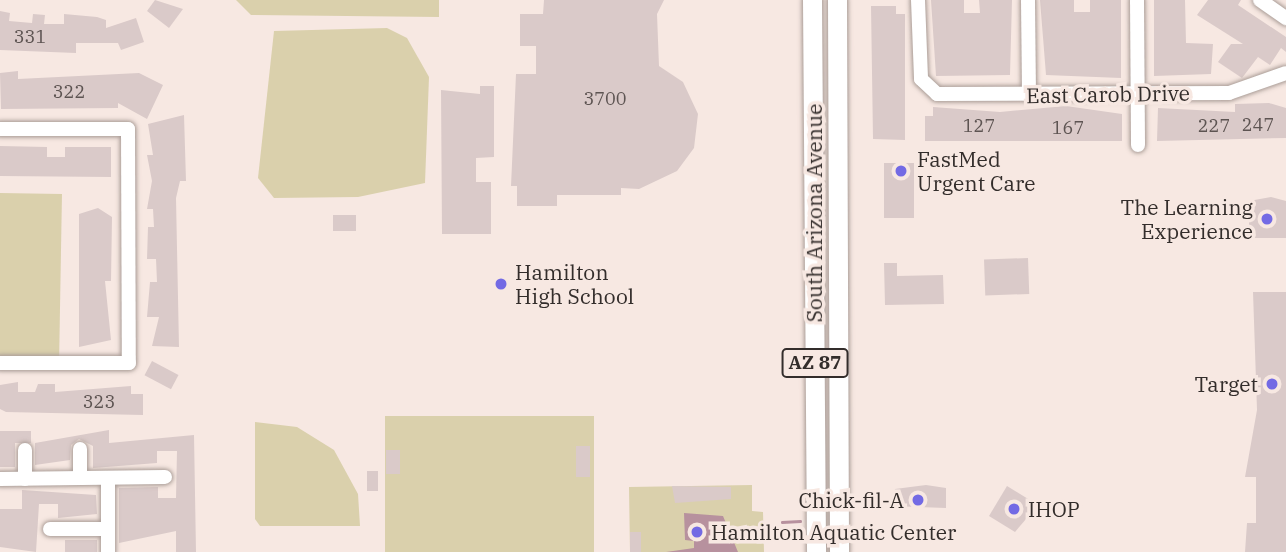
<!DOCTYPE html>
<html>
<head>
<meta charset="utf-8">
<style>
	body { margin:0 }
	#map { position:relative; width:1286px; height:552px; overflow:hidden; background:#f7e8e2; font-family:"IBM Plex Serif",serif }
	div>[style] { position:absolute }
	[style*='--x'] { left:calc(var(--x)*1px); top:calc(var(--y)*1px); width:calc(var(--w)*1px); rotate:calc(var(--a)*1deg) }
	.green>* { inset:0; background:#dad0ac; transform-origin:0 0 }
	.water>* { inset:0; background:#b7919e }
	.stream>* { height:2.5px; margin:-1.25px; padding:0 1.25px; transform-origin:1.25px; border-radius:1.25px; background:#b7919e }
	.building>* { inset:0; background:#dacac9; transform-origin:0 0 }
	.roads { filter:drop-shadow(0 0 2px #aa9d97) drop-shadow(0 0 2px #aa9d97) }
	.minor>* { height:14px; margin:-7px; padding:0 7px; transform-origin:7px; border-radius:7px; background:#fff }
	.major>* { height:19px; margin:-9.5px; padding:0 9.5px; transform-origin:9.5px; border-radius:9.5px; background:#fff }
	.dots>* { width:19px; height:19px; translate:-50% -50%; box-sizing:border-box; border:4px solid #f7e8e2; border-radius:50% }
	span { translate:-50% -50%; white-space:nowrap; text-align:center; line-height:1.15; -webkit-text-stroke:7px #f7e8e2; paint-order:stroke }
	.number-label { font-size:18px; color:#5d5452 }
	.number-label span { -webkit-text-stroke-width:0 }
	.shield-label span { padding:2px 5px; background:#f7e8e2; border:2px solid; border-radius:5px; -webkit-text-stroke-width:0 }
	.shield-label { font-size:19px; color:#332d2b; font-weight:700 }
	.street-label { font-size:21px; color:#332d2b }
	.poi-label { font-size:21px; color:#332d2b }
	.left { translate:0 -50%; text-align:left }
	.right { translate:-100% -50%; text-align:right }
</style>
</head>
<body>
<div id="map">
	<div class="green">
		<i style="clip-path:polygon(236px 0,439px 0,439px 17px,251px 15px)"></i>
		<i style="clip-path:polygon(387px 28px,407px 38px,429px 77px,425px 183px,358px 197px,274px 198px,258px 178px,274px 31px)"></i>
		<i style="left:0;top:193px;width:62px;height:163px;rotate:1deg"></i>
		<i style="left:385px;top:416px;width:209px;height:136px"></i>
		<i style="clip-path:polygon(255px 422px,297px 427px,334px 450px,358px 494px,360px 526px,260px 526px,255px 519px)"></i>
		<i style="clip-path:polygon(752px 485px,752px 511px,763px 512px,764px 552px,630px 552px,629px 487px)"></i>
	</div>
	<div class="water">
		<i style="clip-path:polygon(684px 513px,723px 516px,738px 552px,666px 552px,694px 548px,694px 541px,685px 540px)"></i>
	</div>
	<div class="stream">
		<i style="--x:782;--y:522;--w:18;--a:-3"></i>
	</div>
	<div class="building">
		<i style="clip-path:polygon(155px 0,183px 9px,169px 28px,147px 11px)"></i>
		<i style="clip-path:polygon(544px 0,664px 0,657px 14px,659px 66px,683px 82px,698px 114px,694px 148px,677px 171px,639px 189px,621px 188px,621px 195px,557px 195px,557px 206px,517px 206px,517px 186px,511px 186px,516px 74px,536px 74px,536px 46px,520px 46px,520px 14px,543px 14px)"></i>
		<i style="clip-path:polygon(931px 0,964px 0,964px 13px,980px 13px,979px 0,1012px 0,1010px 75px,936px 76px)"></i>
		<i style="clip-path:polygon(1040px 0,1074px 0,1074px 12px,1090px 12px,1090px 0,1121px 0,1121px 78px,1046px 75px)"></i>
		<i style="clip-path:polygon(1154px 0,1185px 0,1186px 43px,1213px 44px,1211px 74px,1154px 76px)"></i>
		<i style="clip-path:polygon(1208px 0,1241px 0,1238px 5px,1286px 37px,1286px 52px,1281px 48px,1270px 65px,1258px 57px,1242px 78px,1218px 62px,1231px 44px,1243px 44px,1197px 15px)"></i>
		<i style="clip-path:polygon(871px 6px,896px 6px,896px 14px,905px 14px,905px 140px,873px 139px)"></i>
		<i style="clip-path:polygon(0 11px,10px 13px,9px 21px,32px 23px,33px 14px,45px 15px,44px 24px,64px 24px,64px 14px,97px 17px,106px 20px,106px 28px,136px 18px,144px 42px,121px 50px,118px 43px,76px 43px,76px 53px,0 50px)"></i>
		<i style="clip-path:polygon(18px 71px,18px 79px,139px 73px,163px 85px,147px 119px,118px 103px,118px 108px,1px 109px,0 73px)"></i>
		<i style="clip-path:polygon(480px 86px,494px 86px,494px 157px,476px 158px,476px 182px,491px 182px,491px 234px,442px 234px,441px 90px,480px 94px)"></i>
		<i style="clip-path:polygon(1269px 103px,1286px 108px,1286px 138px,1157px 141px,1158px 108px,1235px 112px,1235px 104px)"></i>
		<i style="clip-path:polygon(1066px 106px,1122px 114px,1122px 141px,925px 141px,925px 116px,933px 116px,933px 107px,1000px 112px)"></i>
		<i style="clip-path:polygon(184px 115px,186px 181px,180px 181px,176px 198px,179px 347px,152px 346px,159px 317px,147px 317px,150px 282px,157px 282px,156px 259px,147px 259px,148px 227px,154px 227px,153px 209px,147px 209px,152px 181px,147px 155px,153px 155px,148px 124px)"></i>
		<i style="clip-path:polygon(0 146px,47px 147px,47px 157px,65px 157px,65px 147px,111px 147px,111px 177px,0 176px)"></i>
		<i style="left:884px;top:163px;width:30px;height:55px"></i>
		<i style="clip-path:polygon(1271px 197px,1286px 201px,1286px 238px,1249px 238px,1249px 201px)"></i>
		<i style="clip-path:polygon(98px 208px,112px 217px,111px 281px,105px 281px,111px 340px,79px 347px,79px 214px)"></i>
		<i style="left:333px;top:215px;width:23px;height:16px"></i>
		<i style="left:1028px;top:258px;width:36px;height:44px;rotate:88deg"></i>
		<i style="clip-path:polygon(884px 263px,897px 263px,897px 276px,943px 275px,944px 304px,885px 305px)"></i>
		<i style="clip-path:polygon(1253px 292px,1286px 292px,1286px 552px,1245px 552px,1247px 523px,1256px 523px,1256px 477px,1245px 477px,1257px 410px)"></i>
		<i style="left:152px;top:361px;width:30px;height:16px;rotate:28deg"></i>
		<i style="clip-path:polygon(18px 382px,18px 392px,35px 392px,38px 384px,55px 384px,55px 392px,131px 386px,131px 394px,143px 394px,143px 415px,6px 412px,0 409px,0 385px)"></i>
		<i style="clip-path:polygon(109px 430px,109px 443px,194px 435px,196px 552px,176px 552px,176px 531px,119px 543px,119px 488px,158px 487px,158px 498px,176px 498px,177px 451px,157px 451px,157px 463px,93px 468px,93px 446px,79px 439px,71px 445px,70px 460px,35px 465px,35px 443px)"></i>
		<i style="clip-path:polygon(0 431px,31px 431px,31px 443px,15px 443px,15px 467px,0 467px)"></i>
		<i style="left:576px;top:446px;width:14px;height:31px"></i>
		<i style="left:386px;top:450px;width:14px;height:24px"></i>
		<i style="left:367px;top:471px;width:11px;height:20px"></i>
		<i style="clip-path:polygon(926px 485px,946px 488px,946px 508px,891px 506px,895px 489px)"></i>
		<i style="clip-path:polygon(672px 486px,731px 487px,731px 499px,675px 503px)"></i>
		<i style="clip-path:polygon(1007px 486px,1038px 505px,1015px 532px,989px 516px)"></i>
		<i style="clip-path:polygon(22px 490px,96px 495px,97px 514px,58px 518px,58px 504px,39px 504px,36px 552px,0 547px,0 509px,22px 509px)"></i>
		<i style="left:630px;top:532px;width:11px;height:20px"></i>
		<i style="left:97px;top:540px;width:12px;height:32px;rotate:90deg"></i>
	</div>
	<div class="roads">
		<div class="minor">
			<i style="--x:918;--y:0;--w:79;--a:87.8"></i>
			<i style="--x:921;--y:79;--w:22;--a:43"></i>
			<i style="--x:937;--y:94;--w:292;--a:-0.2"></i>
			<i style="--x:1229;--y:93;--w:60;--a:-19.3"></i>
			<i style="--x:1028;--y:0;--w:95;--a:89.4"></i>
			<i style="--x:1137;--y:0;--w:145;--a:89.6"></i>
			<i style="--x:1260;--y:0;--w:32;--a:35"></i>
			<i style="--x:0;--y:129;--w:128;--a:0"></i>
			<i style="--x:128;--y:129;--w:234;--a:89.8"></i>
			<i style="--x:129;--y:363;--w:129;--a:180"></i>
			<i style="--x:80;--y:449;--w:29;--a:90"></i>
			<i style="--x:25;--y:450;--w:29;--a:90"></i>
			<i style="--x:108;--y:478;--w:74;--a:90"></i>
			<i style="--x:0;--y:479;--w:165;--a:-0.7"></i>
			<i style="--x:50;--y:529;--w:58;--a:0"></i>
		</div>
		<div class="major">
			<i style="--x:812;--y:0;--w:552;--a:89.58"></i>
			<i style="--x:837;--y:0;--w:552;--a:89.79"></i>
		</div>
	</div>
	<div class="dots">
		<i style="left:901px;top:171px;background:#736ae4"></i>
		<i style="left:1267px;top:219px;background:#736ae4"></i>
		<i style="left:501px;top:284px;background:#736ae4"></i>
		<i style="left:1272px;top:384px;background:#736ae4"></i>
		<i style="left:918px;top:500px;background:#736ae4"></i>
		<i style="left:1014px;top:509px;background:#736ae4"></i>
		<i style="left:697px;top:532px;background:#736ae4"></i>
	</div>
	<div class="number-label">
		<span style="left:30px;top:37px">331</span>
		<span style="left:69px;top:92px">322</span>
		<span style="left:605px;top:99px">3700</span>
		<span style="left:1258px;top:125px">247</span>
		<span style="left:979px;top:126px">127</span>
		<span style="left:1214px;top:126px">227</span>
		<span style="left:1068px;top:128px">167</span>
		<span style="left:99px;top:402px">323</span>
	</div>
	<div class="shield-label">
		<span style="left:815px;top:363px">AZ 87</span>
	</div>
	<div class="street-label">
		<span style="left:1108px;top:94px;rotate:-1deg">East Carob Drive</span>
		<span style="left:814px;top:213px;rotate:-90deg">South Arizona Avenue</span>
	</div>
	<div class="poi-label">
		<span class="left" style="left:917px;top:171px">FastMed<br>Urgent Care</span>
		<span class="right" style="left:1253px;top:219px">The Learning<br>Experience</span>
		<span class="left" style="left:515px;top:284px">Hamilton<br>High School</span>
		<span class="right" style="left:1258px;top:384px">Target</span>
		<span class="right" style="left:904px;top:500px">Chick-fil-A</span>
		<span class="left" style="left:1028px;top:509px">IHOP</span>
		<span class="left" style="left:711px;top:532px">Hamilton Aquatic Center</span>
	</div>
</div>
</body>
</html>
